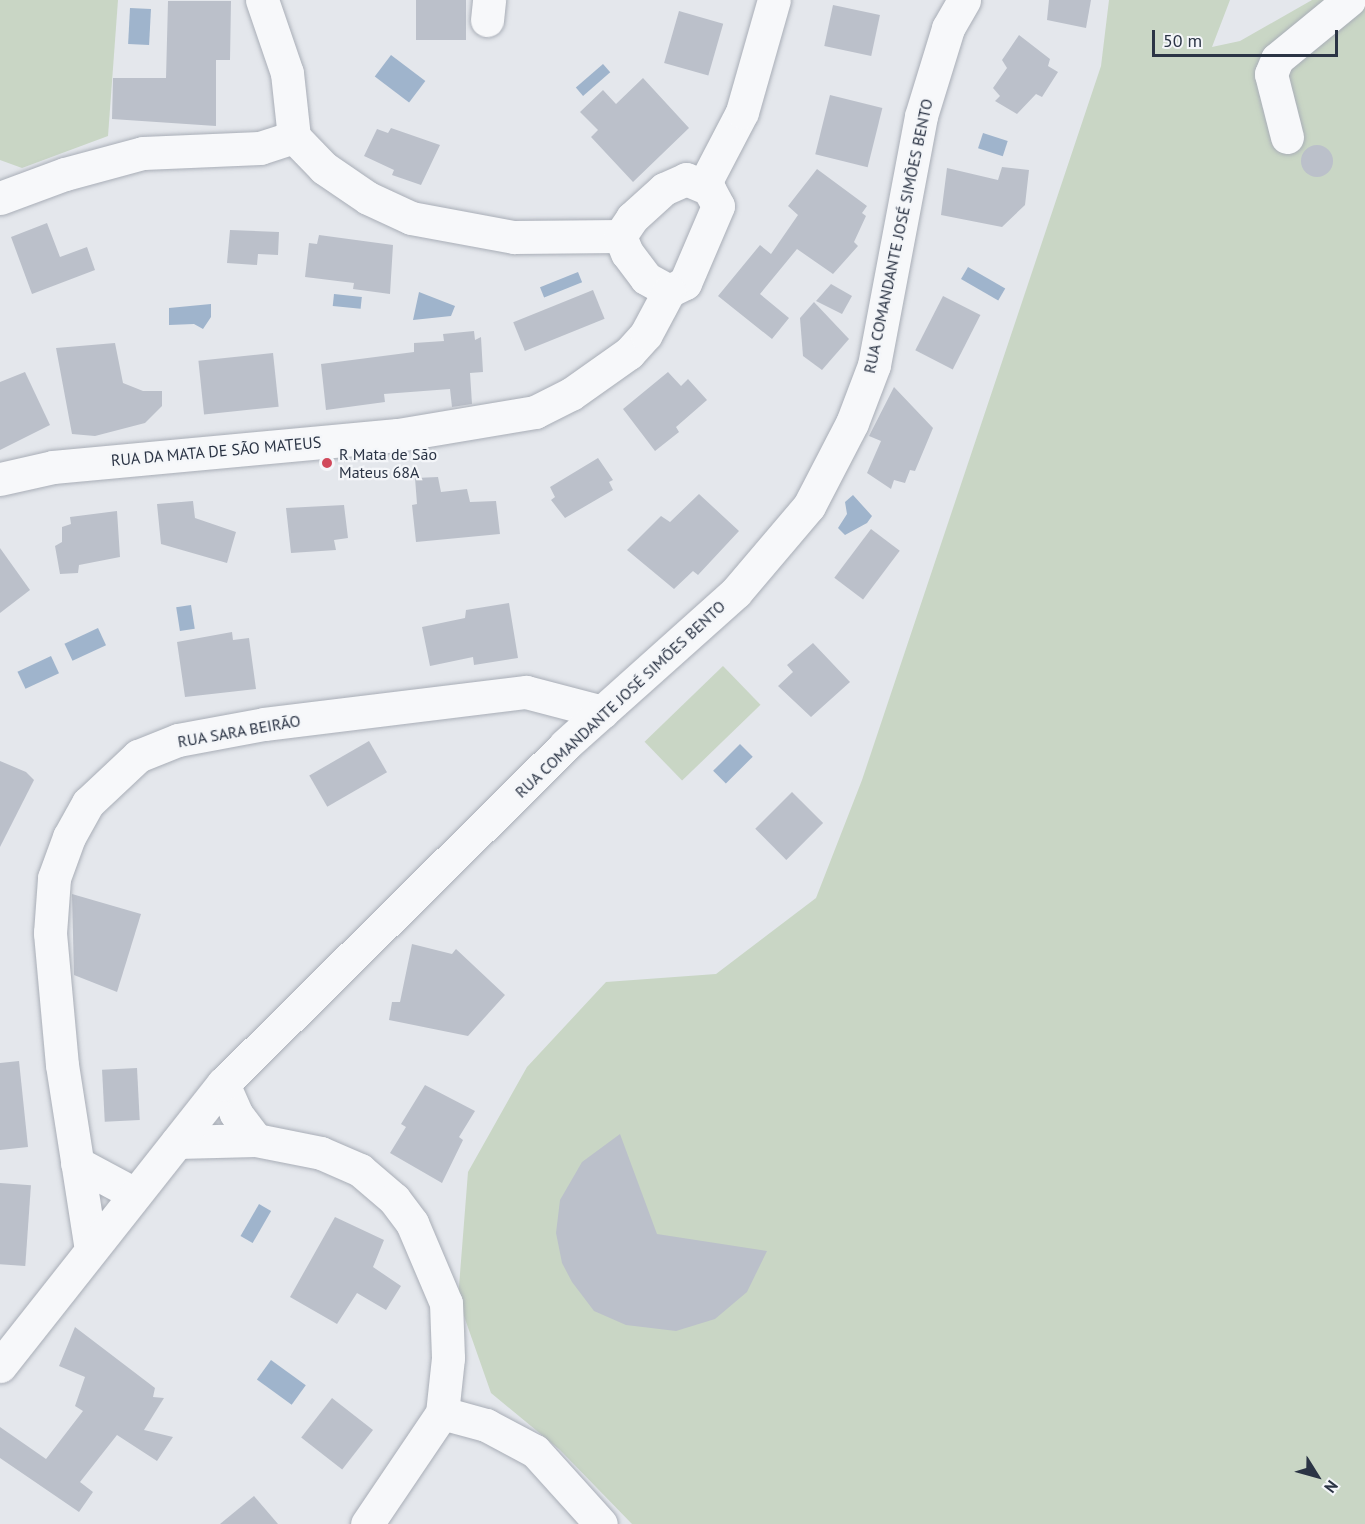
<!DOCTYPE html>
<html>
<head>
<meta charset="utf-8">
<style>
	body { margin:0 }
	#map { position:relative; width:1365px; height:1524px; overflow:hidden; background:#e4e7ec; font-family:"PT Sans",sans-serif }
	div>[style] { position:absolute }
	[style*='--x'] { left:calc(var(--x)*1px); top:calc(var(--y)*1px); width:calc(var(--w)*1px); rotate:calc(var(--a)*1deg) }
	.green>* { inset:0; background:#c9d6c5; transform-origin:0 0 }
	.water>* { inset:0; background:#9fb4cc; transform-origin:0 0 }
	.building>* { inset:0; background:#bbc0ca; transform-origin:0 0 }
	.round { border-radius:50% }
	.roads { filter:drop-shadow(0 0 2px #a9aeb7) drop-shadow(0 0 2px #a9aeb7) }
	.minor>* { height:33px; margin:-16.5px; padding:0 16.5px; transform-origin:16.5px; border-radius:16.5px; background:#f7f8fa }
	.dots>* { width:16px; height:16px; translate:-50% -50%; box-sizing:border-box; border:3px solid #f4f6f9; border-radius:50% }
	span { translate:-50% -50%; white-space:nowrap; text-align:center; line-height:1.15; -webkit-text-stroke:4.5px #f4f6f9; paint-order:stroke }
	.street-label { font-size:16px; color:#2b3445 }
	.poi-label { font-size:16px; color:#2b3445 }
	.left { translate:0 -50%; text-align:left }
	.north { position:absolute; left:1287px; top:1446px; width:60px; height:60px; -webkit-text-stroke:4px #f4f6f9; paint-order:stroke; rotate:127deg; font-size:16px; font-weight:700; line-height:24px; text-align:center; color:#2b3445 }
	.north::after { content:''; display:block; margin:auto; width:21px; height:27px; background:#2b3445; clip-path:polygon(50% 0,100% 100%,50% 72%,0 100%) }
	.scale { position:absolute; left:1152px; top:30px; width:186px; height:27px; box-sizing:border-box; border:3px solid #2b3445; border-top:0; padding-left:8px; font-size:18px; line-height:21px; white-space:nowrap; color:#2b3445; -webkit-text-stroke:4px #f4f6f9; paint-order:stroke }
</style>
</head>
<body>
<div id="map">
	<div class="green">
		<i style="clip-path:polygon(0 0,118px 0,108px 136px,22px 168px,0 160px)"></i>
		<i style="clip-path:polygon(1109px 0,1230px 0,1212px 47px,1240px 41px,1312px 0,1365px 0,1365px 1524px,632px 1524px,560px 1450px,491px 1393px,458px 1299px,468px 1172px,527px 1067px,606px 982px,716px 974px,816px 898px,862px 780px,1101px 66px)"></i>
		<i style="left:723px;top:666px;width:54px;height:109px;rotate:46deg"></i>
	</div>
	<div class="water">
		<i style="left:130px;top:8px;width:21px;height:36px;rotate:3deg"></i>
		<i style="left:391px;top:55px;width:43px;height:27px;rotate:37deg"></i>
		<i style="left:603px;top:64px;width:11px;height:36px;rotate:49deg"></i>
		<i style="left:983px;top:133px;width:26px;height:16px;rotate:18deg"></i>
		<i style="left:968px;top:267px;width:43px;height:14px;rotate:30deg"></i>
		<i style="left:578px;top:272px;width:11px;height:41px;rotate:68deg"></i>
		<i style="clip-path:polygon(419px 292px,455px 306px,451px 316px,413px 320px)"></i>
		<i style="left:334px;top:294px;width:28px;height:12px;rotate:6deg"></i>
		<i style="clip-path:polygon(211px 304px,211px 317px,203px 329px,194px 324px,169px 325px,169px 308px)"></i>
		<i style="clip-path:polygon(853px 495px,872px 516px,867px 523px,845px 535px,838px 528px,847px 514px,845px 502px)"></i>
		<i style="left:191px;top:605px;width:24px;height:15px;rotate:81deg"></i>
		<i style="left:98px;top:628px;width:19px;height:37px;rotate:65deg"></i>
		<i style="left:51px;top:656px;width:19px;height:37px;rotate:65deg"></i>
		<i style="left:740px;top:744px;width:18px;height:38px;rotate:45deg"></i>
		<i style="left:259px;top:1204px;width:14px;height:37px;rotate:30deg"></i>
		<i style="left:271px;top:1360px;width:43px;height:24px;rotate:36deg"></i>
	</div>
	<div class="building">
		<i style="left:416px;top:0;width:50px;height:40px"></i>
		<i style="clip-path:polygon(1049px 0,1091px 0,1086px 28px,1047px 20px)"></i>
		<i style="clip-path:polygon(168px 1px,231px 1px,230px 60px,216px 60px,216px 126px,112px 119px,113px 78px,166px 78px)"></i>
		<i style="left:833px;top:5px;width:48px;height:42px;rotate:12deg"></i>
		<i style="left:679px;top:11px;width:46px;height:54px;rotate:16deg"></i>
		<i style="clip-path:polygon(1019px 35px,1050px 59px,1048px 66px,1058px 72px,1042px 97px,1036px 94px,1017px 114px,995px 101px,1000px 96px,993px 88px,1007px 68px,1002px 60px)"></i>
		<i style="clip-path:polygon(643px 78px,689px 128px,633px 182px,591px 137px,598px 130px,580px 112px,603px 90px,616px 104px)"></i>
		<i style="left:830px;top:95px;width:54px;height:61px;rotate:14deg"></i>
		<i style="clip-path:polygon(391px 128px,440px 145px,421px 185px,392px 175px,394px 170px,364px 156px,377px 129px,388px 133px)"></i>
		<i class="round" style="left:1301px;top:145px;width:32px;height:32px"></i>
		<i style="clip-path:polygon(1002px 167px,1029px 170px,1025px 205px,1002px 227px,941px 215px,947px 168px,998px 180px)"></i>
		<i style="clip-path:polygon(817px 169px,867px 206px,862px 213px,866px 216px,854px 242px,858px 246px,833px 274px,797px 249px,760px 294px,789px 318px,772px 339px,718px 296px,760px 245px,771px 254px,798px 215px,788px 206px)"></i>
		<i style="clip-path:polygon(47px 223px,60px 257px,87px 247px,95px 270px,32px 294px,11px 237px)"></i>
		<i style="clip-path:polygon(230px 230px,279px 232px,278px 255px,258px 254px,257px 265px,227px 263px)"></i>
		<i style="clip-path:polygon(319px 235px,393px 245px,390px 294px,353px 289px,354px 283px,305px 277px,309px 243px,317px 244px)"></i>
		<i style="clip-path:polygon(831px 284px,852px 296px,842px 314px,816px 301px)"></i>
		<i style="left:593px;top:290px;width:31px;height:86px;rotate:68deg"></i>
		<i style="left:943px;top:296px;width:42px;height:61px;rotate:27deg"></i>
		<i style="clip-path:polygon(814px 302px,849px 339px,822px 370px,803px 356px,800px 318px)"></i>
		<i style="clip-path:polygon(474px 331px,475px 340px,481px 337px,483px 372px,470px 373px,472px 404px,452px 407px,450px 389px,384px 394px,385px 402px,326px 410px,321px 364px,414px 352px,414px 343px,444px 341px,443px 334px)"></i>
		<i style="clip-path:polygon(115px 343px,123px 383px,143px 391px,162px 391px,162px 406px,145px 423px,95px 436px,72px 434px,56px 348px)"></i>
		<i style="left:273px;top:353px;width:54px;height:75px;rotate:84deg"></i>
		<i style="clip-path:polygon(25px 372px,50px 425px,0 450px,0 382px)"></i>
		<i style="clip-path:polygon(668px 372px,681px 386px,688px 379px,707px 400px,676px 427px,679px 432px,655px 451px,623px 409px)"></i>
		<i style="clip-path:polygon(894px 387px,933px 428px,915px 471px,910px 470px,905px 483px,894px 480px,891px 489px,867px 473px,881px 441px,869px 436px)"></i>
		<i style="clip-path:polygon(598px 458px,613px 480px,609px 482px,613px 490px,565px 518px,551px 500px,555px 497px,550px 487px)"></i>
		<i style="clip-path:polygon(438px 477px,441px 492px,467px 489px,470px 502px,496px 501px,500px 534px,416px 542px,412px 505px,417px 504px,415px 478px)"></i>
		<i style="clip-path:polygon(699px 494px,739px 531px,698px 575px,693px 571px,674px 589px,627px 550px,661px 516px,670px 522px)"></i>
		<i style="clip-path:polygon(193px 501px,195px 518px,236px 532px,227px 563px,161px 544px,157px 504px)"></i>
		<i style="clip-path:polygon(344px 505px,348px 538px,334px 540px,336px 550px,291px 553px,286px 508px)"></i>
		<i style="clip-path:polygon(117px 511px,120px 557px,79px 565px,78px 573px,60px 574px,55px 546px,62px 542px,62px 527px,71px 524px,70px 517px)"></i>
		<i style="left:871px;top:529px;width:36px;height:61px;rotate:37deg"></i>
		<i style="clip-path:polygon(0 548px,30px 590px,0 613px)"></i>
		<i style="clip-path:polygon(509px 603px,518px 658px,474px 665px,473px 657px,430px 666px,422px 627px,465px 618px,466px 610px)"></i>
		<i style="clip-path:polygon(232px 632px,233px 640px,249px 638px,256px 689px,185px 697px,177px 642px)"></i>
		<i style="clip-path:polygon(813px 643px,850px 682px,811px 717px,778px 686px,793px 672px,787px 665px)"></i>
		<i style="left:369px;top:741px;width:36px;height:69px;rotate:60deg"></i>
		<i style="clip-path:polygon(0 761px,26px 772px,34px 780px,0 847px)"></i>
		<i style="left:792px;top:792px;width:44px;height:52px;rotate:45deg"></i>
		<i style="clip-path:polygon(72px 894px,141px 914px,117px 992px,74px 975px)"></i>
		<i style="clip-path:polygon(412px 944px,452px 954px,456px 949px,505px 995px,468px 1036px,389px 1020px,392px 1002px,400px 1002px)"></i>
		<i style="clip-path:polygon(19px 1061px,28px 1147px,0 1150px,0 1063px)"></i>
		<i style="left:137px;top:1068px;width:52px;height:35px;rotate:87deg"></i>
		<i style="clip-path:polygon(425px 1085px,475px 1111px,459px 1137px,463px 1140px,442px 1183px,390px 1153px,406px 1127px,401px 1124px)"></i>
		<i style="clip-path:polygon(620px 1134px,657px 1234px,767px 1251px,747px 1292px,715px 1319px,676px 1331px,626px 1325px,594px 1311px,572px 1282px,562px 1263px,556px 1233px,560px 1200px,582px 1162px)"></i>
		<i style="left:0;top:1183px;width:31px;height:81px;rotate:4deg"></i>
		<i style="clip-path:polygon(335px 1217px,384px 1240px,373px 1267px,401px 1286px,386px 1310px,357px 1293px,337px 1324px,290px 1297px)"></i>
		<i style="clip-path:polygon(75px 1327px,155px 1388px,153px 1397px,164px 1398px,144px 1430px,173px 1437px,157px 1461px,117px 1435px,80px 1482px,93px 1492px,79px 1512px,0 1458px,0 1427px,46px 1459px,83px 1411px,75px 1406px,85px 1377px,59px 1366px)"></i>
		<i style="left:332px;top:1398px;width:52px;height:50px;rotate:38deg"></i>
		<i style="clip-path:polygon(254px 1496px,278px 1524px,220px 1524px)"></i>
	</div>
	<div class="roads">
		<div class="minor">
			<i style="--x:262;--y:0;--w:77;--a:71.1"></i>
			<i style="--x:287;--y:73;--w:64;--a:83.8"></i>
			<i style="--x:487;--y:20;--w:20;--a:-84"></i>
			<i style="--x:294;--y:137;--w:43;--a:45.9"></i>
			<i style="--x:324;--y:168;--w:53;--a:34.3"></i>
			<i style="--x:368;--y:198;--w:47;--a:24.9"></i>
			<i style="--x:411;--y:218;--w:105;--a:10.5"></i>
			<i style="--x:514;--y:237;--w:106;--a:-0.5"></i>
			<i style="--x:1287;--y:137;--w:65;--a:-104.3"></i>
			<i style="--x:1271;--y:74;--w:16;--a:-68"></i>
			<i style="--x:1277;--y:59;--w:93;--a:-39.3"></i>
			<i style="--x:686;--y:179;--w:25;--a:23"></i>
			<i style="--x:709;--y:189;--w:19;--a:62"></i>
			<i style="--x:718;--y:206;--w:84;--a:113.2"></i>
			<i style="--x:685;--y:283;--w:18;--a:153"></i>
			<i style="--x:669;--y:291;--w:26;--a:-151"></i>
			<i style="--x:646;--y:278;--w:31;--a:-127"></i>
			<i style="--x:627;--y:253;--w:18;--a:-112"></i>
			<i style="--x:620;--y:236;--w:22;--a:-56"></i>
			<i style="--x:632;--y:218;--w:43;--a:-42.2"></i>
			<i style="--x:664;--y:189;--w:24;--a:-24"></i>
			<i style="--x:704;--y:185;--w:82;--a:-62.5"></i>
			<i style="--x:742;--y:112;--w:116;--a:-74.1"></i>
			<i style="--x:0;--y:198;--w:69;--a:-20.3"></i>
			<i style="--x:65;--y:174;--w:81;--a:-15.1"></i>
			<i style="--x:143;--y:153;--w:117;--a:-2.4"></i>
			<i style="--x:260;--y:148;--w:36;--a:-18"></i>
			<i style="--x:0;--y:479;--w:54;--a:-12.8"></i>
			<i style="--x:53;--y:467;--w:346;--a:-5.3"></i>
			<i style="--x:398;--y:435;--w:139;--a:-9.5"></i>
			<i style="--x:535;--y:412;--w:40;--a:-26.6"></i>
			<i style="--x:571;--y:394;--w:71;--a:-35.3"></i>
			<i style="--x:629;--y:353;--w:25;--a:-48"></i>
			<i style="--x:646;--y:334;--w:49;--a:-61.9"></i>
			<i style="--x:256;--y:1140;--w:66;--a:11.3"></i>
			<i style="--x:321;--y:1153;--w:43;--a:23.6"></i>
			<i style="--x:360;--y:1170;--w:45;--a:40.5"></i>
			<i style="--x:394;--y:1199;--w:30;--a:53"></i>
			<i style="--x:412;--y:1223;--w:87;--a:67"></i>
			<i style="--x:446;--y:1303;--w:55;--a:87.9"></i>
			<i style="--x:448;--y:1358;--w:55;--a:96.2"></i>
			<i style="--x:442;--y:1413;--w:134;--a:124"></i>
			<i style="--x:177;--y:1142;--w:79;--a:-1.5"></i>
			<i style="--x:256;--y:1140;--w:34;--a:-127"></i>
			<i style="--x:236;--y:1113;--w:32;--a:-114"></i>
			<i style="--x:77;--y:1163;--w:64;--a:28.2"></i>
			<i style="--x:91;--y:1250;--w:187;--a:-98.9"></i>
			<i style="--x:62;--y:1065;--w:133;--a:-95.2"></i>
			<i style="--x:50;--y:933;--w:55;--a:-85.8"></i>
			<i style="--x:54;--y:878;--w:44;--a:-69.9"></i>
			<i style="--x:69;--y:837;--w:39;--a:-61"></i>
			<i style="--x:88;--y:803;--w:69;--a:-43.2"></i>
			<i style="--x:138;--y:756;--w:43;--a:-21.8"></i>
			<i style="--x:178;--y:740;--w:87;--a:-10.5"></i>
			<i style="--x:264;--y:724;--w:264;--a:-7"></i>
			<i style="--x:526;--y:692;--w:79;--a:14.7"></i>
			<i style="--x:0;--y:1366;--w:360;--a:-51.7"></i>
			<i style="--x:223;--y:1084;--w:482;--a:-44.7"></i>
			<i style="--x:565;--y:745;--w:229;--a:-41.8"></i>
			<i style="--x:736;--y:592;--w:113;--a:-49.7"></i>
			<i style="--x:809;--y:506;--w:93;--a:-62.6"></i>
			<i style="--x:852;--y:423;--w:62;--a:-69.2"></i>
			<i style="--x:874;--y:365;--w:253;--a:-79.3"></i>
			<i style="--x:921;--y:116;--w:92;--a:-72.9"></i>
			<i style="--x:948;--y:28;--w:32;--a:-60"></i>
			<i style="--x:442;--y:1413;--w:46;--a:15.3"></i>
			<i style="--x:486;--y:1425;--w:55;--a:28"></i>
			<i style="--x:535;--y:1451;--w:98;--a:47.9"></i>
		</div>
	</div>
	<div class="dots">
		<i style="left:327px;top:463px;background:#d1495b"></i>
	</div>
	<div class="street-label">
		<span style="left:898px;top:236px;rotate:-78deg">RUA COMANDANTE JOSÉ SIMÕES BENTO</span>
		<span style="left:216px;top:451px;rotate:-5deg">RUA DA MATA DE SÃO MATEUS</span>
		<span style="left:620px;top:699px;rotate:-43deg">RUA COMANDANTE JOSÉ SIMÕES BENTO</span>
		<span style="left:239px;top:731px;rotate:-10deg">RUA SARA BEIRÃO</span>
	</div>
	<div class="poi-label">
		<span class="left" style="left:339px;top:463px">R Mata de São<br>Mateus 68A</span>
	</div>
	<div class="north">N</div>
	<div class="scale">50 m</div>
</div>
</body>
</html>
